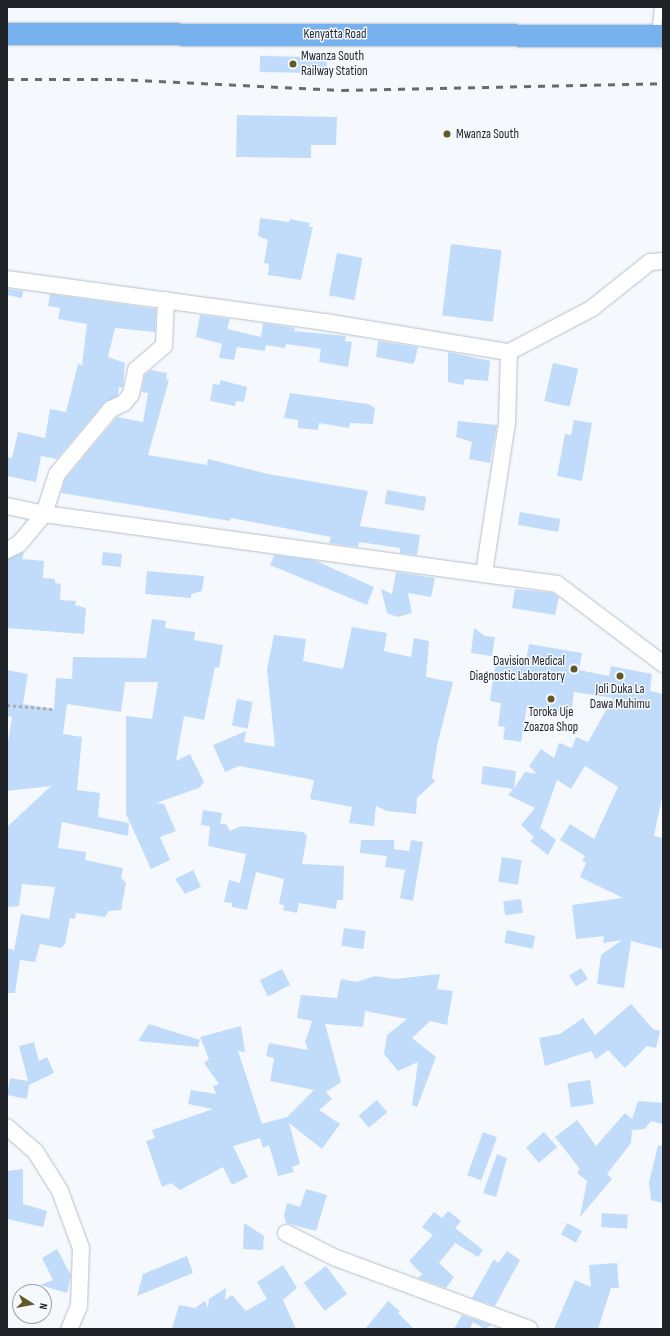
<!DOCTYPE html>
<html>
<head>
<meta charset="utf-8">
<style>
	body { margin:0 }
	#map { position:relative; width:670px; height:1336px; overflow:hidden; background:#f5f9fd; font-family:"Sofia Sans Condensed",sans-serif }
	div>[style] { position:absolute }
	[style*='--x'] { left:calc(var(--x)*1px); top:calc(var(--y)*1px); width:calc(var(--w)*1px); rotate:calc(var(--a)*1deg) }
	.building>* { inset:0; background:#c1dcfa; transform-origin:0 0 }
	.path>* { height:2.5px; margin-top:-1.25px; transform-origin:0; background:repeating-linear-gradient(90deg,#abafb3 0 3px,transparent 0 6px) }
	.roads { filter:drop-shadow(0 0 1px #b5bfc9) drop-shadow(0 0 1px #b5bfc9) }
	.service>* { height:8px; margin:-4px; padding:0 4px; transform-origin:4px; border-radius:4px; background:#fff }
	.minor>* { height:16px; margin:-8px; padding:0 8px; transform-origin:8px; border-radius:8px; background:#fff }
	.trunk>* { height:22px; margin:-11px; padding:0 11px; transform-origin:11px; border-radius:11px; background:#78b2ee }
	.rail>* { height:3px; margin-top:-1.5px; transform-origin:0; background:repeating-linear-gradient(90deg,#676b6f 0 7px,transparent 0 14px) }
	.dots>* { width:11px; height:11px; translate:-50% -50%; box-sizing:border-box; border:2px solid #f5f9fd; border-radius:50% }
	span { translate:-50% -50%; white-space:nowrap; text-align:center; line-height:1.15; -webkit-text-stroke:3px #f5f9fd; paint-order:stroke }
	.street-label { font-size:13px; color:#1f2327 }
	.poi-label { font-size:13px; color:#1f2327 }
	.left { translate:0 -50%; text-align:left }
	.right { translate:-100% -50%; text-align:right }
	.frame { position:absolute; inset:0; border:8px solid #1f2327; pointer-events:none }
	.north { position:absolute; left:12px; top:1284px; width:40px; height:40px; box-sizing:border-box; background:#f5f9fd; border:1px solid #9fa3a7; border-radius:50%; rotate:101deg; font-size:11px; font-weight:700; line-height:16px; text-align:center; color:#1f2327 }
	.north::after { content:''; display:block; margin:auto; width:14px; height:18px; background:#625a26; clip-path:polygon(50% 0,100% 100%,50% 72%,0 100%) }
</style>
</head>
<body>
<div id="map">
	<div class="building">
		<i style="left:260px;top:56px;width:67px;height:16px;rotate:1deg"></i>
		<i style="clip-path:polygon(237px 115px,337px 117px,336px 145px,311px 145px,311px 158px,236px 157px)"></i>
		<i style="clip-path:polygon(260px 218px,289px 222px,290px 219px,310px 223px,309px 227px,313px 227px,301px 280px,268px 275px,269px 264px,264px 263px,268px 240px,258px 236px)"></i>
		<i style="left:451px;top:244px;width:51px;height:72px;rotate:7deg"></i>
		<i style="left:337px;top:253px;width:26px;height:43px;rotate:11deg"></i>
		<i style="clip-path:polygon(7px 289px,23px 291px,22px 298px,7px 295px)"></i>
		<i style="clip-path:polygon(50px 294px,156px 309px,155px 332px,115px 328px,108px 357px,125px 363px,123px 388px,119px 387px,118px 396px,104px 403px,57px 459px,41px 456px,36px 482px,7px 476px,7px 457px,12px 458px,18px 432px,45px 438px,50px 409px,66px 412px,78px 364px,82px 365px,87px 324px,58px 319px,60px 308px,48px 306px)"></i>
		<i style="clip-path:polygon(200px 315px,230px 319px,227px 329px,261px 337px,263px 323px,295px 328px,294px 331px,346px 336px,345px 341px,352px 342px,348px 367px,319px 362px,321px 349px,286px 344px,285px 348px,266px 345px,265px 351px,237px 347px,234px 360px,219px 358px,222px 344px,196px 337px)"></i>
		<i style="clip-path:polygon(378px 341px,418px 347px,415px 360px,413px 364px,376px 357px)"></i>
		<i style="clip-path:polygon(448px 352px,490px 361px,488px 381px,465px 379px,463px 385px,448px 382px)"></i>
		<i style="left:553px;top:363px;width:26px;height:39px;rotate:13deg"></i>
		<i style="clip-path:polygon(151px 370px,167px 373px,166px 379px,169px 380px,148px 455px,207px 465px,208px 459px,268px 474px,368px 491px,360px 526px,420px 535px,417px 555px,400px 553px,400px 548px,359px 542px,358px 547px,329px 543px,331px 537px,231px 518px,230px 521px,61px 493px,65px 479px,117px 417px,143px 422px,148px 393px,141px 392px,145px 375px)"></i>
		<i style="clip-path:polygon(220px 380px,247px 387px,244px 402px,236px 401px,235px 406px,210px 401px,213px 384px,220px 385px)"></i>
		<i style="clip-path:polygon(290px 393px,368px 404px,375px 408px,373px 424px,350px 423px,349px 428px,319px 423px,318px 430px,298px 428px,298px 420px,284px 418px)"></i>
		<i style="clip-path:polygon(574px 420px,592px 423px,582px 481px,557px 476px,565px 434px,571px 435px)"></i>
		<i style="clip-path:polygon(458px 421px,497px 425px,490px 463px,469px 459px,472px 442px,456px 437px)"></i>
		<i style="left:387px;top:490px;width:40px;height:14px;rotate:10deg"></i>
		<i style="left:520px;top:512px;width:41px;height:13px;rotate:10deg"></i>
		<i style="clip-path:polygon(24px 552px,22px 559px,44px 561px,43px 578px,55px 579px,55px 583px,61px 584px,60px 600px,76px 601px,75px 605px,86px 608px,84px 634px,7px 628px,7px 559px)"></i>
		<i style="left:103px;top:552px;width:19px;height:13px;rotate:6deg"></i>
		<i style="clip-path:polygon(274px 555px,314px 560px,374px 587px,367px 605px,270px 565px)"></i>
		<i style="clip-path:polygon(147px 571px,204px 576px,202px 591px,191px 594px,191px 598px,145px 594px)"></i>
		<i style="clip-path:polygon(396px 572px,435px 578px,431px 597px,408px 593px,412px 613px,397px 617px,387px 613px,381px 589px,392px 594px)"></i>
		<i style="clip-path:polygon(515px 589px,553px 593px,559px 597px,555px 615px,512px 608px)"></i>
		<i style="clip-path:polygon(152px 619px,166px 621px,165px 628px,195px 632px,194px 640px,223px 645px,219px 668px,215px 667px,204px 720px,184px 716px,176px 761px,190px 754px,204px 782px,199px 788px,156px 803px,164px 804px,176px 831px,160px 837px,170px 860px,151px 869px,126px 814px,126px 716px,152px 719px,158px 682px,125px 682px,121px 712px,67px 704px,63px 734px,82px 737px,77px 790px,100px 793px,98px 817px,129px 823px,128px 836px,62px 822px,58px 848px,86px 852px,85px 860px,123px 868px,121px 878px,126px 883px,121px 910px,109px 911px,105px 917px,76px 913px,75px 919px,70px 918px,65px 944px,61px 948px,40px 944px,35px 962px,20px 960px,15px 993px,7px 993px,7px 948px,14px 950px,21px 914px,49px 919px,55px 887px,22px 884px,19px 906px,7px 907px,7px 827px,51px 786px,7px 791px,7px 748px,12px 717px,7px 716px,7px 670px,28px 674px,23px 704px,54px 709px,56px 678px,72px 679px,73px 657px,146px 658px)"></i>
		<i style="clip-path:polygon(352px 627px,387px 633px,384px 651px,411px 657px,414px 638px,429px 641px,426px 677px,453px 682px,437px 746px,432px 778px,435px 781px,417px 798px,416px 814px,387px 811px,376px 806px,374px 826px,349px 823px,352px 807px,310px 799px,314px 780px,239px 766px,225px 772px,213px 745px,246px 731px,244px 742px,275px 747px,267px 669px,274px 635px,306px 639px,303px 661px,343px 669px)"></i>
		<i style="clip-path:polygon(474px 628px,485px 636px,495px 637px,492px 656px,471px 653px)"></i>
		<i style="clip-path:polygon(529px 644px,582px 653px,579px 670px,609px 676px,611px 666px,652px 674px,650px 691px,663px 694px,663px 792px,654px 836px,663px 838px,663px 949px,631px 941px,624px 988px,597px 984px,601px 955px,622px 940px,603px 943px,604px 936px,576px 939px,572px 905px,623px 898px,580px 877px,586px 863px,582px 861px,585px 856px,560px 840px,570px 824px,594px 839px,618px 787px,585px 766px,571px 789px,557px 780px,539px 831px,541px 828px,556px 840px,548px 855px,530px 841px,534px 837px,521px 825px,535px 808px,508px 795px,513px 789px,481px 784px,483px 766px,516px 771px,514px 788px,525px 772px,537px 774px,529px 766px,541px 749px,554px 758px,559px 743px,572px 748px,576px 737px,588px 742px,613px 698px,574px 692px,571px 714px,527px 706px,521px 742px,503px 739px,505px 727px,498px 726px,501px 703px,490px 701px,496px 660px,525px 665px)"></i>
		<i style="left:237px;top:699px;width:16px;height:27px;rotate:11deg"></i>
		<i style="clip-path:polygon(203px 810px,222px 813px,220px 824px,226px 824px,230px 831px,241px 826px,303px 832px,307px 836px,302px 864px,344px 866px,343px 900px,337px 900px,336px 909px,299px 903px,297px 913px,283px 910px,284px 905px,279px 904px,284px 879px,256px 872px,247px 910px,232px 907px,232px 903px,224px 902px,229px 880px,240px 883px,246px 854px,208px 846px,210px 826px,201px 825px)"></i>
		<i style="clip-path:polygon(361px 840px,394px 840px,394px 849px,409px 851px,411px 840px,423px 842px,413px 901px,400px 898px,405px 870px,385px 867px,387px 856px,360px 853px)"></i>
		<i style="left:502px;top:857px;width:20px;height:25px;rotate:9deg"></i>
		<i style="clip-path:polygon(193px 870px,201px 887px,185px 894px,175px 879px)"></i>
		<i style="left:521px;top:899px;width:14px;height:18px;rotate:82deg"></i>
		<i style="left:344px;top:928px;width:22px;height:18px;rotate:8deg"></i>
		<i style="left:507px;top:930px;width:29px;height:13px;rotate:12deg"></i>
		<i style="left:581px;top:968px;width:13px;height:14px;rotate:58deg"></i>
		<i style="left:282px;top:969px;width:18px;height:25px;rotate:63deg"></i>
		<i style="clip-path:polygon(440px 974px,437px 989px,453px 991px,447px 1025px,430px 1021px,412px 1038px,436px 1057px,417px 1107px,412px 1105px,418px 1062px,398px 1071px,384px 1054px,387px 1035px,407px 1019px,365px 1011px,363px 1027px,325px 1024px,341px 1082px,326px 1092px,332px 1099px,319px 1110px,340px 1124px,322px 1149px,289px 1123px,300px 1164px,292px 1167px,294px 1172px,278px 1176px,269px 1145px,263px 1148px,260px 1138px,233px 1146px,248px 1177px,232px 1185px,223px 1167px,180px 1190px,171px 1183px,162px 1187px,146px 1141px,155px 1138px,152px 1130px,213px 1109px,188px 1104px,191px 1090px,216px 1094px,213px 1086px,219px 1084px,204px 1063px,209px 1059px,200px 1037px,241px 1026px,245px 1052px,238px 1051px,262px 1124px,287px 1117px,314px 1090px,270px 1081px,274px 1058px,266px 1056px,269px 1043px,308px 1050px,305px 1042px,312px 1021px,297px 1018px,301px 995px,337px 998px,341px 979px,356px 982px,375px 976px,394px 979px)"></i>
		<i style="clip-path:polygon(631px 1004px,653px 1029px,660px 1031px,656px 1048px,647px 1046px,625px 1068px,608px 1050px,596px 1059px,591px 1051px,545px 1066px,539px 1038px,560px 1034px,583px 1018px,595px 1035px)"></i>
		<i style="clip-path:polygon(149px 1024px,200px 1040px,198px 1047px,138px 1041px)"></i>
		<i style="clip-path:polygon(34px 1042px,39px 1061px,47px 1057px,54px 1073px,29px 1085px,27px 1099px,7px 1095px,10px 1078px,28px 1081px,19px 1046px)"></i>
		<i style="left:590px;top:1080px;width:24px;height:23px;rotate:81deg"></i>
		<i style="left:377px;top:1100px;width:16px;height:24px;rotate:50deg"></i>
		<i style="clip-path:polygon(638px 1101px,663px 1103px,663px 1124px,651px 1121px,645px 1129px,632px 1130px,631px 1143px,607px 1174px,612px 1179px,580px 1217px,587px 1181px,577px 1173px,580px 1169px,555px 1137px,577px 1120px,596px 1146px,625px 1113px,632px 1119px)"></i>
		<i style="left:483px;top:1132px;width:15px;height:46px;rotate:20deg"></i>
		<i style="left:544px;top:1132px;width:20px;height:24px;rotate:49deg"></i>
		<i style="clip-path:polygon(658px 1145px,663px 1146px,663px 1203px,651px 1200px,649px 1183px)"></i>
		<i style="clip-path:polygon(497px 1154px,507px 1158px,496px 1197px,483px 1193px)"></i>
		<i style="clip-path:polygon(23px 1169px,23px 1204px,47px 1211px,43px 1227px,7px 1219px,7px 1171px)"></i>
		<i style="clip-path:polygon(306px 1189px,327px 1195px,316px 1231px,286px 1223px,284px 1215px,287px 1203px,300px 1207px)"></i>
		<i style="clip-path:polygon(448px 1211px,461px 1221px,455px 1228px,483px 1250px,478px 1257px,455px 1243px,439px 1263px,454px 1277px,446px 1288px,418px 1278px,422px 1274px,409px 1261px,433px 1235px,422px 1227px,434px 1212px,442px 1218px)"></i>
		<i style="left:602px;top:1213px;width:26px;height:14px;rotate:4deg"></i>
		<i style="clip-path:polygon(244px 1223px,264px 1236px,263px 1250px,243px 1249px)"></i>
		<i style="left:567px;top:1223px;width:17px;height:13px;rotate:28deg"></i>
		<i style="clip-path:polygon(57px 1249px,71px 1275px,67px 1293px,40px 1285px,53px 1280px,42px 1258px)"></i>
		<i style="clip-path:polygon(507px 1251px,520px 1260px,495px 1306px,472px 1298px,494px 1259px,498px 1263px)"></i>
		<i style="clip-path:polygon(187px 1256px,193px 1273px,137px 1296px,143px 1274px)"></i>
		<i style="clip-path:polygon(617px 1263px,619px 1288px,611px 1288px,598px 1329px,554px 1329px,575px 1280px,591px 1287px,589px 1265px)"></i>
		<i style="clip-path:polygon(283px 1265px,297px 1288px,283px 1300px,296px 1329px,172px 1329px,179px 1305px,195px 1308px,205px 1301px,208px 1308px,209px 1299px,226px 1288px,225px 1300px,232px 1295px,246px 1311px,267px 1299px,257px 1282px)"></i>
		<i style="left:326px;top:1266px;width:35px;height:28px;rotate:53deg"></i>
		<i style="clip-path:polygon(388px 1301px,400px 1311px,398px 1313px,414px 1329px,365px 1329px)"></i>
		<i style="clip-path:polygon(462px 1315px,491px 1325px,485px 1329px,473px 1322px,470px 1329px,454px 1329px)"></i>
	</div>
	<div class="path">
		<i style="--x:7;--y:705;--w:46;--a:5"></i>
	</div>
	<div class="roads">
		<div class="service">
			<i style="--x:656;--y:36;--w:29;--a:-84"></i>
		</div>
		<div class="minor">
			<i style="--x:7;--y:279;--w:321;--a:7.7"></i>
			<i style="--x:325;--y:322;--w:186;--a:9.3"></i>
			<i style="--x:509;--y:352;--w:93;--a:-27.7"></i>
			<i style="--x:591;--y:309;--w:75;--a:-38.5"></i>
			<i style="--x:650;--y:262;--w:13;--a:-4"></i>
			<i style="--x:7;--y:506;--w:38;--a:12"></i>
			<i style="--x:44;--y:514;--w:518;--a:7.77"></i>
			<i style="--x:557;--y:584;--w:133;--a:37"></i>
			<i style="--x:7;--y:550;--w:13;--a:-27"></i>
			<i style="--x:19;--y:544;--w:39;--a:-50"></i>
			<i style="--x:44;--y:514;--w:42;--a:-72"></i>
			<i style="--x:57;--y:474;--w:85;--a:-50.3"></i>
			<i style="--x:111;--y:409;--w:14;--a:-25"></i>
			<i style="--x:124;--y:403;--w:11;--a:-52"></i>
			<i style="--x:131;--y:394;--w:25;--a:-78"></i>
			<i style="--x:136;--y:370;--w:37;--a:-41"></i>
			<i style="--x:164;--y:346;--w:46;--a:-87.5"></i>
			<i style="--x:484;--y:573;--w:153;--a:-81.3"></i>
			<i style="--x:507;--y:422;--w:70;--a:-88.4"></i>
			<i style="--x:7;--y:1127;--w:37;--a:41"></i>
			<i style="--x:35;--y:1151;--w:47;--a:58"></i>
			<i style="--x:60;--y:1191;--w:61;--a:69.8"></i>
			<i style="--x:81;--y:1248;--w:58;--a:92"></i>
			<i style="--x:79;--y:1306;--w:25;--a:113"></i>
			<i style="--x:286;--y:1233;--w:56;--a:26.6"></i>
			<i style="--x:336;--y:1258;--w:206;--a:20.2"></i>
		</div>
		<div class="trunk">
			<i style="--x:7;--y:34;--w:656;--a:0.17"></i>
		</div>
	</div>
	<div class="rail">
		<i style="--x:7;--y:79;--w:110;--a:0"></i>
		<i style="--x:117;--y:79;--w:225;--a:2.8"></i>
		<i style="--x:342;--y:90;--w:321;--a:-1.2"></i>
	</div>
	<div class="dots">
		<i style="left:293px;top:64px;background:#625a26"></i>
		<i style="left:447px;top:134px;background:#625a26"></i>
		<i style="left:574px;top:669px;background:#625a26"></i>
		<i style="left:620px;top:676px;background:#625a26"></i>
		<i style="left:551px;top:699px;background:#625a26"></i>
	</div>
	<div class="street-label">
		<span style="left:335px;top:34px">Kenyatta Road</span>
	</div>
	<div class="poi-label">
		<span class="left" style="left:301px;top:64px">Mwanza South<br>Railway Station</span>
		<span class="left" style="left:456px;top:134px">Mwanza South</span>
		<span class="right" style="left:565px;top:669px">Davision Medical<br>Diagnostic Laboratory</span>
		<span style="left:620px;top:697px">Joli Duka La<br>Dawa Muhimu</span>
		<span style="left:551px;top:720px">Toroka Uje<br>Zoazoa Shop</span>
	</div>
	<div class="frame"></div>
	<div class="north">N</div>
</div>
</body>
</html>
